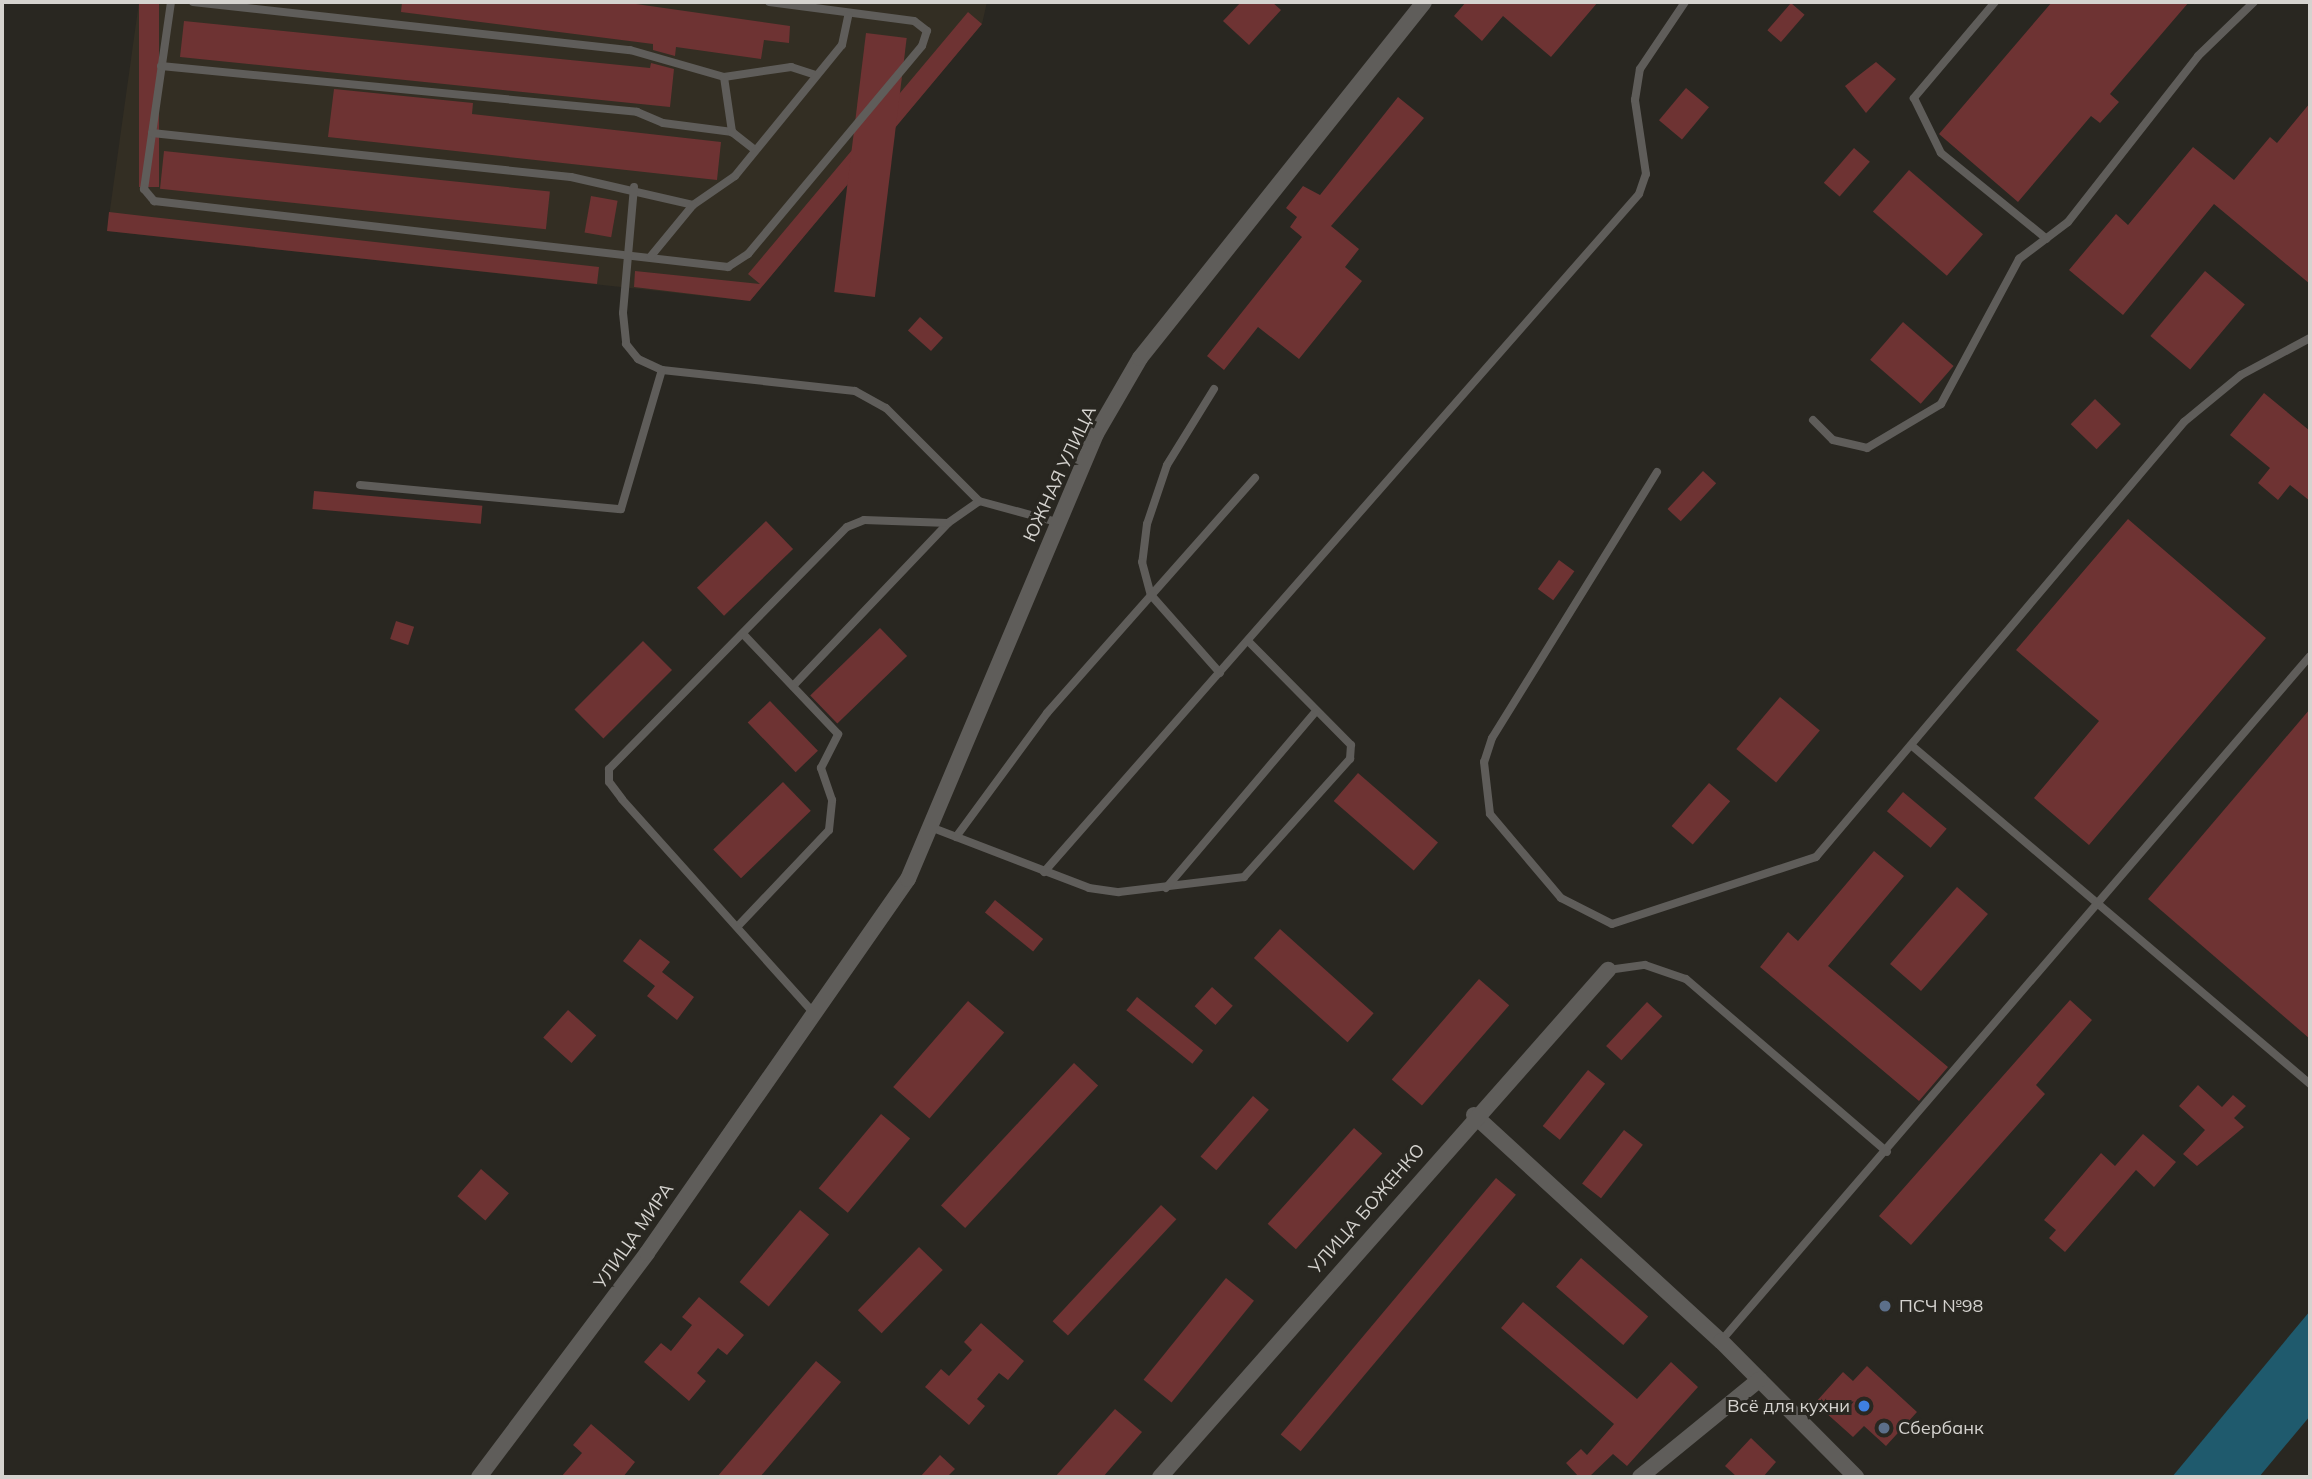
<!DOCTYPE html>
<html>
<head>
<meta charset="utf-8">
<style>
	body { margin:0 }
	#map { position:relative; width:2312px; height:1479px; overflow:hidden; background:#292721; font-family:Mulish,sans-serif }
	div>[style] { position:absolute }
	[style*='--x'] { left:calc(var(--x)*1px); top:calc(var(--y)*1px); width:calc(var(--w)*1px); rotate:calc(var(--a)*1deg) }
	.built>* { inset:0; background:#332e23 }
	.water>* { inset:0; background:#1f5a6d }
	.building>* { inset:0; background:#6e3333; transform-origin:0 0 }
	.service>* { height:8px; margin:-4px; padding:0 4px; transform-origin:4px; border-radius:4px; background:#5f5d5a }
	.minor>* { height:16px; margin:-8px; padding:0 8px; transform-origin:8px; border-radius:8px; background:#5f5d5a }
	.dots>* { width:19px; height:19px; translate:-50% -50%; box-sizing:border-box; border:4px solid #292721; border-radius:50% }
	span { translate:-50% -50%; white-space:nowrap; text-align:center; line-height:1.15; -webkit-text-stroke:6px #292721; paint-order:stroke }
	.street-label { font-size:18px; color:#d5d3cf }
	.poi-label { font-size:18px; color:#d5d3cf }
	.left { translate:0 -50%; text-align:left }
	.right { translate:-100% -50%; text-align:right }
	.frame { position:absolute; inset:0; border:4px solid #d5d3cf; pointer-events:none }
</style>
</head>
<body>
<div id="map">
	<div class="built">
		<i style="clip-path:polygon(139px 2px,987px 2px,982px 24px,750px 301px,107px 231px)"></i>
	</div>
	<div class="water">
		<i style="clip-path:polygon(2310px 1311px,2310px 1416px,2259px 1477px,2172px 1477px)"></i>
	</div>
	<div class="building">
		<i style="left:139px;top:2px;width:20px;height:185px"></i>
		<i style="clip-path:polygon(402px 2px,622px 2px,790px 26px,789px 43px,764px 40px,761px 59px,676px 47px,675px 56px,653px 50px,653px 44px,401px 12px)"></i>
		<i style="clip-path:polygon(1241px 2px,1272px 2px,1281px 10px,1249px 45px,1223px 21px)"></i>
		<i style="clip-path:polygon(1466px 2px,1598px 2px,1551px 57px,1503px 16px,1482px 41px,1454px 16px)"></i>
		<i style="clip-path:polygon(2052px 2px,2189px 2px,2110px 94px,2119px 102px,2100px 123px,2091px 116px,2018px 202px,1939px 134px)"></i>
		<i style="left:1791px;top:3px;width:18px;height:36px;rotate:41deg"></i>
		<i style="clip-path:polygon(968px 12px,982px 24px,750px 301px,634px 287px,635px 271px,760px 284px,748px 274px)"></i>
		<i style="clip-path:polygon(184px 21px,650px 68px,651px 63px,674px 69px,670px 107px,180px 57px)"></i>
		<i style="left:866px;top:33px;width:41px;height:261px;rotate:7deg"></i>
		<i style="clip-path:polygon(1876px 62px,1896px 79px,1866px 113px,1845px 86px)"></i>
		<i style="left:1686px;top:88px;width:30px;height:42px;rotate:40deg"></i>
		<i style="clip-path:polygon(334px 89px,473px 103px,472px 114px,721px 142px,717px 180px,328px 137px)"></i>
		<i style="clip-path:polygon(1398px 97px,1424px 118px,1331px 226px,1359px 249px,1345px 267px,1362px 281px,1299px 359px,1258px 327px,1224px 370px,1207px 356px,1302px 237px,1290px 227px,1297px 217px,1286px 208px,1303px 186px,1320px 195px)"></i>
		<i style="clip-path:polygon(2310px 103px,2310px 284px,2214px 204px,2123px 315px,2069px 270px,2116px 214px,2128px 225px,2193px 147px,2234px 180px,2270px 137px,2277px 143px)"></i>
		<i style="left:1854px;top:148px;width:21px;height:46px;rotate:41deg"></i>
		<i style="left:164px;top:151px;width:388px;height:38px;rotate:6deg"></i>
		<i style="left:1909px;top:170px;width:98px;height:55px;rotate:41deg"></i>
		<i style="left:591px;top:196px;width:27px;height:37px;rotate:10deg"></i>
		<i style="clip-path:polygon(109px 212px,143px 216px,599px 267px,597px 284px,107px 231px)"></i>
		<i style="left:2205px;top:271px;width:52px;height:85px;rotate:40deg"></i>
		<i style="left:920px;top:317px;width:31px;height:18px;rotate:42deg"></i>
		<i style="left:1903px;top:322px;width:67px;height:50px;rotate:41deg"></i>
		<i style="clip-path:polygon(2264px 393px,2310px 431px,2310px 501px,2290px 485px,2278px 500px,2258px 483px,2270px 468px,2230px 435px)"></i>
		<i style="left:2095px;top:399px;width:36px;height:35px;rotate:44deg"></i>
		<i style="left:1703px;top:471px;width:18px;height:52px;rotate:43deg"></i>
		<i style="left:314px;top:491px;width:169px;height:18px;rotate:5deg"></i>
		<i style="clip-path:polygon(2128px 519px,2266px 638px,2089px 845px,2034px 798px,2099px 721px,2016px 650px)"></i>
		<i style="left:766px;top:521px;width:39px;height:96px;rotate:46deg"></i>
		<i style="left:1559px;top:560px;width:19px;height:36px;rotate:36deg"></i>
		<i style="left:396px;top:621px;width:19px;height:19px;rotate:18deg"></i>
		<i style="left:880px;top:628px;width:39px;height:97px;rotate:46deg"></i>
		<i style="left:643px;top:641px;width:41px;height:97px;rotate:45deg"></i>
		<i style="left:1780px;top:697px;width:52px;height:68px;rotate:40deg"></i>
		<i style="left:770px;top:701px;width:69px;height:31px;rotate:46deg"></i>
		<i style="clip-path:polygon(2310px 709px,2310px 1039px,2148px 899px)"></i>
		<i style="left:1358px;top:773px;width:106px;height:37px;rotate:41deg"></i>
		<i style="left:783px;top:782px;width:40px;height:97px;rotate:46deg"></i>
		<i style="left:1709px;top:783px;width:28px;height:57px;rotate:41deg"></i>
		<i style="left:1903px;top:792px;width:57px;height:25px;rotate:40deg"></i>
		<i style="clip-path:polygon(1874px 851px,1904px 876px,1828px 966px,1948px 1067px,1919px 1101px,1760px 967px,1788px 932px,1798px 941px)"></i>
		<i style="left:1957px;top:887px;width:41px;height:102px;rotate:41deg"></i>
		<i style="left:995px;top:900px;width:62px;height:16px;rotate:39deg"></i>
		<i style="left:1280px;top:929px;width:126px;height:39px;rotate:42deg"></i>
		<i style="clip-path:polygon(640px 939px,670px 962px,662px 972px,694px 997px,677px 1020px,647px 996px,655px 986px,623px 961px)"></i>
		<i style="left:1479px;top:979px;width:40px;height:133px;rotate:41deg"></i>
		<i style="left:1212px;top:987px;width:28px;height:26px;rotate:42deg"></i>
		<i style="left:1137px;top:997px;width:85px;height:17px;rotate:39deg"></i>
		<i style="clip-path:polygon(2070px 1000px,2092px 1020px,2036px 1085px,2045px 1094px,1911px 1245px,1879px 1216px)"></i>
		<i style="left:968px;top:1001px;width:48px;height:114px;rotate:41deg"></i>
		<i style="left:1647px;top:1002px;width:21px;height:60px;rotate:43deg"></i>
		<i style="left:568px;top:1010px;width:38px;height:37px;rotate:42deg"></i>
		<i style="left:1074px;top:1063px;width:33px;height:195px;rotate:43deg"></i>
		<i style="left:1588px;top:1070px;width:22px;height:72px;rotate:39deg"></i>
		<i style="clip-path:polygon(2198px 1085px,2222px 1107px,2233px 1095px,2246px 1106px,2234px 1118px,2244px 1127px,2197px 1166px,2183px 1154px,2205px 1130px,2179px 1106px)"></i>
		<i style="left:1253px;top:1096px;width:21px;height:80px;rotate:41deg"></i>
		<i style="left:881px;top:1114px;width:38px;height:97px;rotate:40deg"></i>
		<i style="left:1354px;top:1128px;width:38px;height:129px;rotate:42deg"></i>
		<i style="left:1624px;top:1130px;width:24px;height:68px;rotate:38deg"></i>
		<i style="clip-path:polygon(2143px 1134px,2176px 1162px,2154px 1187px,2136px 1170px,2065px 1252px,2049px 1238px,2056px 1230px,2044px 1220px,2101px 1153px,2115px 1166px)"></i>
		<i style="left:481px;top:1169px;width:37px;height:36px;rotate:41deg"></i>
		<i style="left:1496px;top:1178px;width:26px;height:335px;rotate:40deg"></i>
		<i style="left:1161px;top:1205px;width:21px;height:159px;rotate:43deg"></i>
		<i style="left:800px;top:1210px;width:38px;height:94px;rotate:40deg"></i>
		<i style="left:919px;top:1247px;width:33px;height:88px;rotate:44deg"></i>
		<i style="left:1581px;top:1258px;width:89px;height:38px;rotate:41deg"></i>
		<i style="left:1226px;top:1278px;width:36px;height:131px;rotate:39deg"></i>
		<i style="clip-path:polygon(699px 1297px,744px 1335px,727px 1355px,718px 1348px,697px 1373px,706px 1381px,689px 1401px,644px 1362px,661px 1343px,671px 1351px,692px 1325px,682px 1317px)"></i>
		<i style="clip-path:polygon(1523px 1302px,1637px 1399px,1671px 1362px,1698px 1387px,1627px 1466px,1613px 1454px,1589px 1477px,1579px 1477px,1566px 1463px,1581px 1449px,1587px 1455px,1614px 1424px,1501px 1328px)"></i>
		<i style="clip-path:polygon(981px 1323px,1024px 1361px,1008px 1380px,999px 1373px,977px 1399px,985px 1406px,969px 1425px,925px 1387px,941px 1369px,949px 1376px,972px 1350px,964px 1342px)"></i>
		<i style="clip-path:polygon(816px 1361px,841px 1382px,760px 1477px,717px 1477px)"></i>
		<i style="clip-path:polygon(1867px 1366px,1917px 1412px,1886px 1446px,1864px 1426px,1853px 1437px,1815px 1403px,1843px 1372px,1853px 1381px)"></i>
		<i style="clip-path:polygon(1115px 1409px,1142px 1432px,1103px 1477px,1055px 1477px)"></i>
		<i style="clip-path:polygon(591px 1424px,635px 1462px,623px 1477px,561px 1477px,582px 1453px,573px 1445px)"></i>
		<i style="clip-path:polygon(1751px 1438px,1776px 1462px,1763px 1477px,1737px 1477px,1725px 1466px)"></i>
		<i style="clip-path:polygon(940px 1455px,955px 1469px,947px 1477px,920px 1477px)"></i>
	</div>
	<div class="service">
		<i style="--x:171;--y:2;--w:189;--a:98.2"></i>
		<i style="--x:144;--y:189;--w:16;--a:50"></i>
		<i style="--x:154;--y:201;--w:578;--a:6.56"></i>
		<i style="--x:728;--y:267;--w:24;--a:-33"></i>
		<i style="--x:748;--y:254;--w:271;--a:-50.1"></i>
		<i style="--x:922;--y:46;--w:16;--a:-72"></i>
		<i style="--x:927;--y:31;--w:16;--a:-142"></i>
		<i style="--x:914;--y:21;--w:146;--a:-172.5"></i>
		<i style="--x:193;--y:2;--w:440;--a:6.3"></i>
		<i style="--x:630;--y:50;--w:98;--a:16"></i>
		<i style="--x:724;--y:77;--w:68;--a:-8.5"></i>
		<i style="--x:791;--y:67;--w:26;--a:18"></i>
		<i style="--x:1995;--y:2;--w:126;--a:130.2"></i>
		<i style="--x:1914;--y:98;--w:61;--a:63.9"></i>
		<i style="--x:1941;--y:153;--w:136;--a:39.1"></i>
		<i style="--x:161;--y:66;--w:478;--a:5.5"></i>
		<i style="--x:637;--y:112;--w:28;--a:23"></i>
		<i style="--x:663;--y:123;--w:70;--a:7.4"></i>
		<i style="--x:732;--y:132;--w:29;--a:38"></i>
		<i style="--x:724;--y:77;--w:56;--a:81.7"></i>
		<i style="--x:152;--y:133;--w:421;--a:6"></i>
		<i style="--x:571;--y:177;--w:125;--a:12.9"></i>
		<i style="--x:693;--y:205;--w:51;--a:-34.6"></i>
		<i style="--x:735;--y:176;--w:169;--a:-50.8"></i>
		<i style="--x:842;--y:45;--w:30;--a:-78"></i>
		<i style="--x:634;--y:187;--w:126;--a:95"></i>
		<i style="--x:623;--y:313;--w:31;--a:84"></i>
		<i style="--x:626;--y:344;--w:19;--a:51"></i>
		<i style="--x:638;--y:359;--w:26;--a:25"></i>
		<i style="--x:662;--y:370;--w:194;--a:6.2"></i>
		<i style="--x:855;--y:391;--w:35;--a:29"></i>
		<i style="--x:886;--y:408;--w:132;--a:45"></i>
		<i style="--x:979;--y:501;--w:81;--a:15.1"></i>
		<i style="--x:651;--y:256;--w:66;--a:-50.5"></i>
		<i style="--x:1214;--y:389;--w:89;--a:121.7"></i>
		<i style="--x:1167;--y:465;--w:62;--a:108.7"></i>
		<i style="--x:1147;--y:524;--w:38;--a:97"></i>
		<i style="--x:1142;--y:562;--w:34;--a:75"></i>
		<i style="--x:1151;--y:595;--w:104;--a:48.5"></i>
		<i style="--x:1813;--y:420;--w:28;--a:45"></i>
		<i style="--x:1833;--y:440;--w:35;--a:13"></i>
		<i style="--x:1867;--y:448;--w:86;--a:-30.7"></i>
		<i style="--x:1941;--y:404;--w:165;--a:-61.7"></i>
		<i style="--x:2019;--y:259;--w:61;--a:-37.1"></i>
		<i style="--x:2068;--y:222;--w:211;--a:-51.9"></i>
		<i style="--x:2198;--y:56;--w:78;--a:-44"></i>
		<i style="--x:1657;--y:472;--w:313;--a:121.8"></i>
		<i style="--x:1492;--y:738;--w:25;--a:108"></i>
		<i style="--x:1484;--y:762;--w:52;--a:83.4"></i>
		<i style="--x:1490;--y:814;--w:110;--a:49.8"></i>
		<i style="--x:1561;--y:898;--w:57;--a:27"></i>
		<i style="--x:1612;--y:924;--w:215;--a:-18.2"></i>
		<i style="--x:1816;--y:857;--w:570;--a:-49.77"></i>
		<i style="--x:2184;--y:422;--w:74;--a:-39.5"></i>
		<i style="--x:2241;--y:375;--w:78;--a:-28.2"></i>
		<i style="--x:360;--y:485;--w:262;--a:5.3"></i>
		<i style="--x:621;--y:509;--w:145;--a:-73.6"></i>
		<i style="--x:793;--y:686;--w:225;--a:-46.4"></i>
		<i style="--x:948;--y:523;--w:38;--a:-35"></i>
		<i style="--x:1911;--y:745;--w:524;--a:40.35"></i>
		<i style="--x:933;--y:828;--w:167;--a:21"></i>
		<i style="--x:1089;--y:888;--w:30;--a:8"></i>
		<i style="--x:1119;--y:892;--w:126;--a:-6.8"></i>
		<i style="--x:1244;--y:877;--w:159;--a:-48.1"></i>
		<i style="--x:1350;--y:759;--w:14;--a:-86"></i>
		<i style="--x:1351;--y:745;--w:146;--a:-134.7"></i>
		<i style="--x:956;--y:837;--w:154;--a:-53.7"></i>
		<i style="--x:1047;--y:713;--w:314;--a:-48.5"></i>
		<i style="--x:1044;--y:872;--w:902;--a:-48.73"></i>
		<i style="--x:1639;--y:194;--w:21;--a:-71"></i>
		<i style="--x:1646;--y:174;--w:75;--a:-98.5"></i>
		<i style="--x:1635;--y:100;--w:31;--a:-81"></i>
		<i style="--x:1640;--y:69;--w:81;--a:-56.1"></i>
		<i style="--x:1166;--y:888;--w:231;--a:-49.7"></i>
		<i style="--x:738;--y:926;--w:132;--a:-46.5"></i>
		<i style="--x:829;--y:830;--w:30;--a:-84"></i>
		<i style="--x:832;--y:800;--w:34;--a:-109"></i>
		<i style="--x:821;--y:768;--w:38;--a:-63"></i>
		<i style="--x:838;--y:734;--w:137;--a:-133.5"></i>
		<i style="--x:1608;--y:970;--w:37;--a:-8"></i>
		<i style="--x:1645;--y:965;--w:43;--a:18.9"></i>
		<i style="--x:1686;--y:979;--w:265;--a:40.7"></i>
		<i style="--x:811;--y:1010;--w:283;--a:-131.9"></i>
		<i style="--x:622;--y:799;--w:21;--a:-127"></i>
		<i style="--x:609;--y:782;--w:13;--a:-90"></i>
		<i style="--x:609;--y:769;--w:339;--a:-45.5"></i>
		<i style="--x:847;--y:527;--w:18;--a:-22"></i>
		<i style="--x:864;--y:520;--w:84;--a:2"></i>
		<i style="--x:1721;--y:1341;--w:903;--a:-49.31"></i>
	</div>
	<div class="minor">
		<i style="--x:1474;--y:1115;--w:335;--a:42.5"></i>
		<i style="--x:1721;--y:1341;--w:192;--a:45.2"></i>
		<i style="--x:479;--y:1477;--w:280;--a:-53.1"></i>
		<i style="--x:647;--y:1253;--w:456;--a:-55.1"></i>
		<i style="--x:908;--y:879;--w:483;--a:-67.1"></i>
		<i style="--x:1096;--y:434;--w:88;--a:-59.9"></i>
		<i style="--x:1140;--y:358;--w:455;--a:-51.4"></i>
		<i style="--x:1160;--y:1477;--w:677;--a:-48.54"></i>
		<i style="--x:1640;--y:1477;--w:154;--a:-39.2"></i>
	</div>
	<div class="dots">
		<i style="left:1885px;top:1306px;background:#5c6f8a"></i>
		<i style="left:1864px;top:1406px;background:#3f7fe0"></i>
		<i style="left:1884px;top:1428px;background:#5c6f8a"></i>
	</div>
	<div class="street-label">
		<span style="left:1060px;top:474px;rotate:-65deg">ЮЖНАЯ УЛИЦА</span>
		<span style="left:1367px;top:1209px;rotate:-49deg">УЛИЦА БОЖЕНКО</span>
		<span style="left:634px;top:1236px;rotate:-55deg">УЛИЦА МИРА</span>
	</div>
	<div class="poi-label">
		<span class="left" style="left:1899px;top:1306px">ПСЧ №98</span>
		<span class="right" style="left:1850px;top:1406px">Всё для кухни</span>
		<span class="left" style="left:1898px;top:1428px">Сбербанк</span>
	</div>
	<div class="frame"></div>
</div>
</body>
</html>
